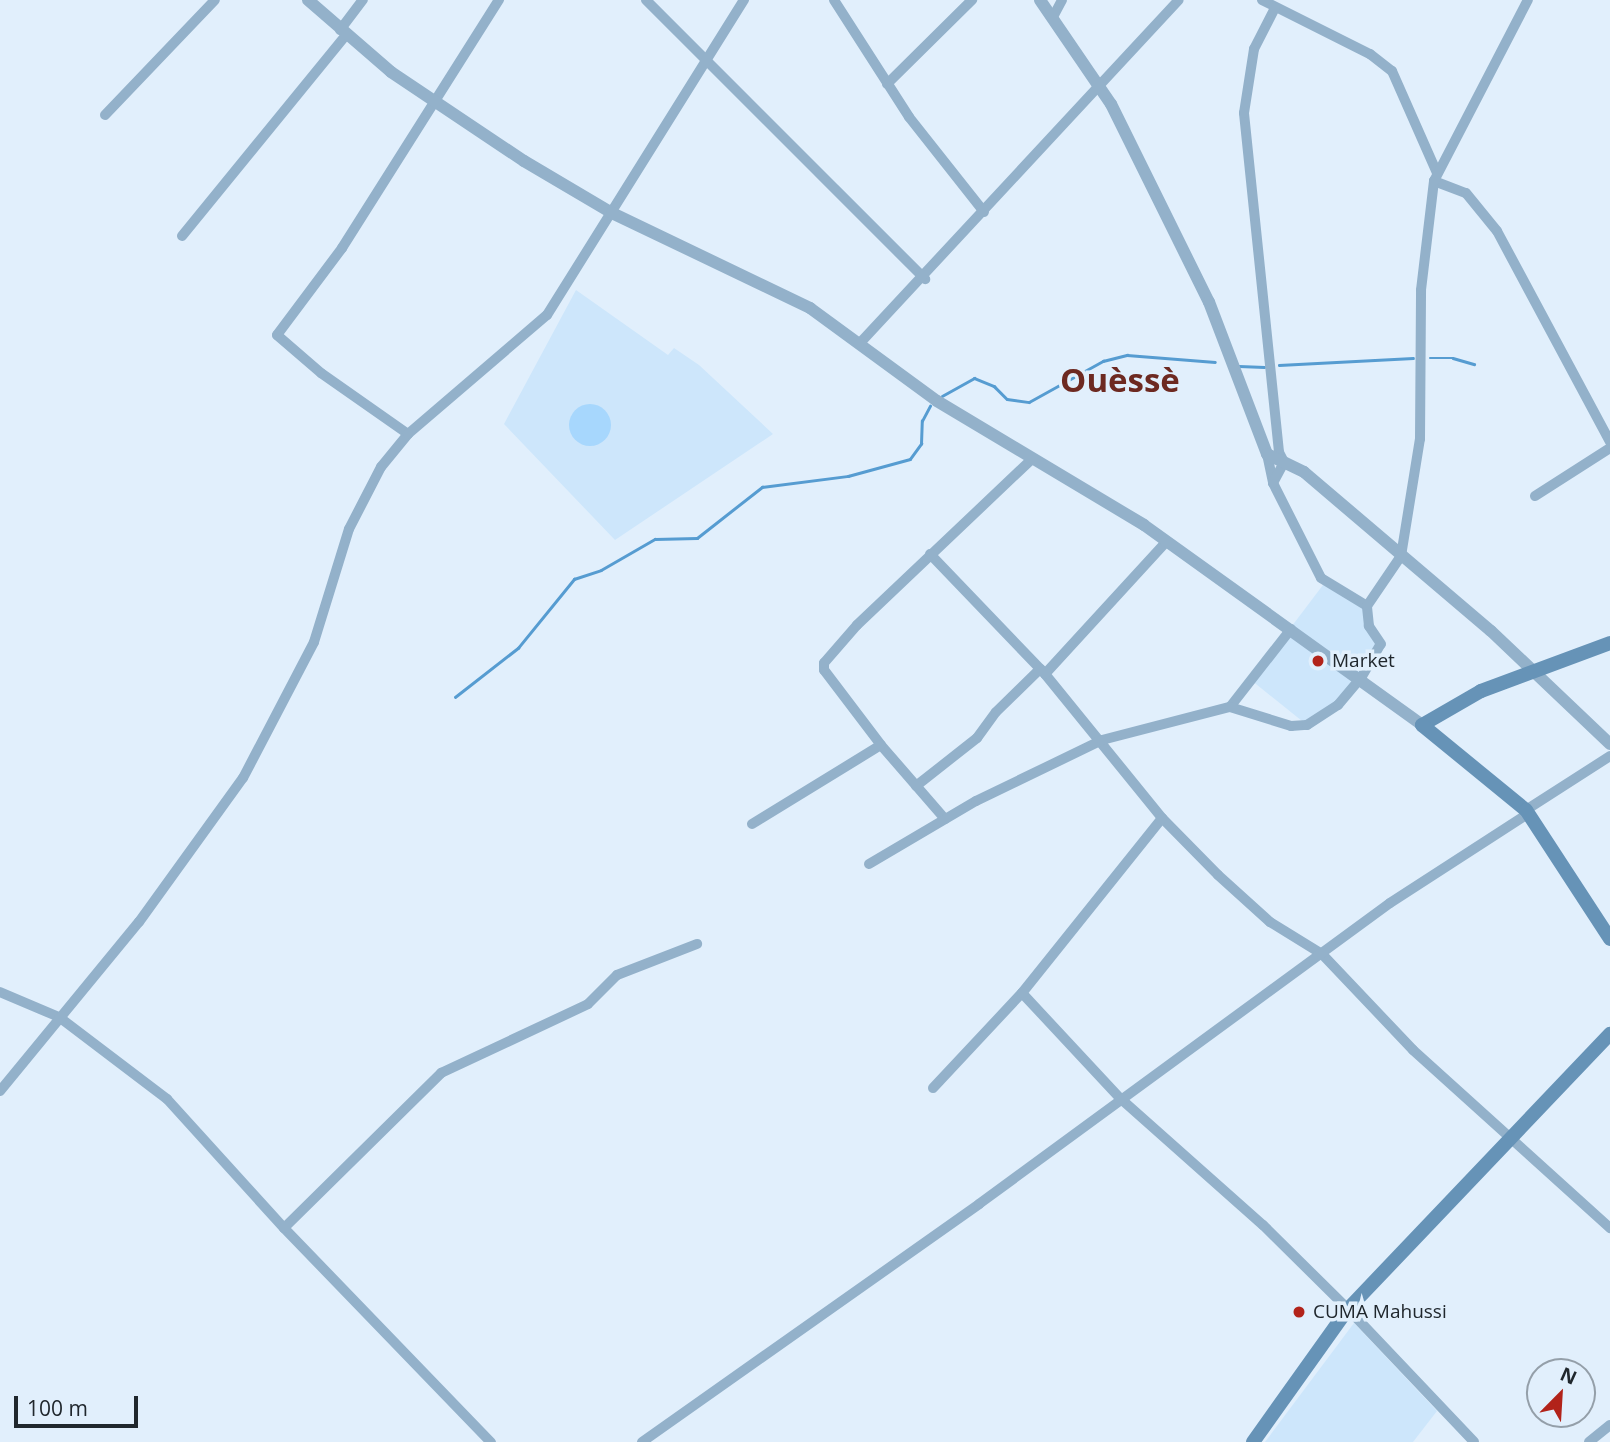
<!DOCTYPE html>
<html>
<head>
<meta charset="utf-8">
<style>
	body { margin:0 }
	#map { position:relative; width:1610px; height:1442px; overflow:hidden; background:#e1effc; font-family:"Open Sans",sans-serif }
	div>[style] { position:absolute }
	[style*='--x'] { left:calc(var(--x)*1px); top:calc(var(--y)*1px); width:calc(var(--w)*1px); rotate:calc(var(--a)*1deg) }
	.built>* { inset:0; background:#cde6fb }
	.green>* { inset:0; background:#a7d7fd }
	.round { border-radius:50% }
	.stream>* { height:2.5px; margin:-1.25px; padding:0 1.25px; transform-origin:1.25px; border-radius:1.25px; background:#569cd1 }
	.minor>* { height:10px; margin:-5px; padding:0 5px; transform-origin:5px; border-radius:5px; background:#93b1ca }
	.tertiary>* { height:12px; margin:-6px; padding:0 6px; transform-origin:6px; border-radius:6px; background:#93b1ca }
	.secondary>* { height:14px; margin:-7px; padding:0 7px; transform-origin:7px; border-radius:7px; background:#6693b7 }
	.dots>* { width:19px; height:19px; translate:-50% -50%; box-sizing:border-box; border:4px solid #e1effc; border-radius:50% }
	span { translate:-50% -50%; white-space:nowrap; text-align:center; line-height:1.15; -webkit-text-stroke:7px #e1effc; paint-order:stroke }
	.poi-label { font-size:19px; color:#20272d }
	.left { translate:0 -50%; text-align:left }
	.town-label { font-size:33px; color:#6d2921; font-weight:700 }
	.north { position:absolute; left:1526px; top:1358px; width:70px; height:70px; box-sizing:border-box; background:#e1effc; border:2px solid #949fa9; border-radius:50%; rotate:24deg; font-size:19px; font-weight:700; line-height:28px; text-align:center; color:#20272d }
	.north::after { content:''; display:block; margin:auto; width:24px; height:32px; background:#b2231a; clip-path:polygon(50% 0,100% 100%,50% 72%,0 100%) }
	.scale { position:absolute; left:14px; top:1396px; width:124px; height:32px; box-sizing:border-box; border:4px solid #20272d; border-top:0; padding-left:9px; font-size:21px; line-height:24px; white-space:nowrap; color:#20272d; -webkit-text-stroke:5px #e1effc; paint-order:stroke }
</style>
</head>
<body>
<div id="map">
	<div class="built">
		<i style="clip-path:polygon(576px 290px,668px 355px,674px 348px,699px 365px,773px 434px,615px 540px,504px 424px)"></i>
		<i style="clip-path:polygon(1326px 581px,1367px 606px,1381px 644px,1338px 705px,1307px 725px,1251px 680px)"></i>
		<i style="clip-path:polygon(1354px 1323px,1437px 1411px,1413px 1442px,1265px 1442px)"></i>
	</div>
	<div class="green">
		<i class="round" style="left:569px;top:404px;width:42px;height:42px"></i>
	</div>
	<div class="stream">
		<i style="--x:1430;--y:358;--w:23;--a:0"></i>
		<i style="--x:1453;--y:358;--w:22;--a:16"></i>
		<i style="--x:1279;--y:365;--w:134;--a:-3"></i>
		<i style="--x:1239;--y:366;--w:25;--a:2"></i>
		<i style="--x:942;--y:396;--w:37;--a:-29"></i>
		<i style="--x:974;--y:378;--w:22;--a:22"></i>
		<i style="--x:994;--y:386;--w:18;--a:45"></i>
		<i style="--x:1007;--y:399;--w:22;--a:8"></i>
		<i style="--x:1029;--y:402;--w:85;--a:-29"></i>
		<i style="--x:1103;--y:361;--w:25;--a:-14"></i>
		<i style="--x:1127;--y:355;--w:88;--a:4.5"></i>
		<i style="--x:455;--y:697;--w:80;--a:-37.9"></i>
		<i style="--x:518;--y:648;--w:89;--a:-50.9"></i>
		<i style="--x:574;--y:579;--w:28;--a:-18"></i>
		<i style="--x:601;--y:570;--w:62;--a:-29.9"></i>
		<i style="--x:655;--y:539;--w:42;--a:-1.4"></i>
		<i style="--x:697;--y:538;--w:83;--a:-38.1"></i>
		<i style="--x:762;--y:487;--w:87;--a:-7.3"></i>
		<i style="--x:848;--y:476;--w:64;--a:-15.3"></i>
		<i style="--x:910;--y:459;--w:19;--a:-54"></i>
		<i style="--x:921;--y:444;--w:23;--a:-88"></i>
		<i style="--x:922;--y:421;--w:17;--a:-62"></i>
	</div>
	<div class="minor">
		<i style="--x:646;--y:0;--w:395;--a:45"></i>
		<i style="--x:834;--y:0;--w:139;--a:57.3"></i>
		<i style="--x:909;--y:117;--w:121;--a:51.7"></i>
		<i style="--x:1262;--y:0;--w:121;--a:26.6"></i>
		<i style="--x:1370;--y:54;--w:28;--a:38"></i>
		<i style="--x:1392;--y:71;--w:111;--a:66.2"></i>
		<i style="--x:1053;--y:17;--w:19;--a:-62"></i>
		<i style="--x:340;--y:30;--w:38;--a:-53"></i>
		<i style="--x:887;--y:84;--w:120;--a:-44.7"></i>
		<i style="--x:105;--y:115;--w:159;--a:-46.3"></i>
		<i style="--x:1434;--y:181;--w:34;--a:21"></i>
		<i style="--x:1466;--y:193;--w:49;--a:50.8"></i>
		<i style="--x:1497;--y:231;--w:239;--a:61.8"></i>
		<i style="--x:182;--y:236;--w:259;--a:-50.8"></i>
		<i style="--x:860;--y:343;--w:468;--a:-47.1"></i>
		<i style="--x:408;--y:434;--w:106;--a:-145"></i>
		<i style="--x:321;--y:373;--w:58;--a:-139.2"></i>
		<i style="--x:277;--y:335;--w:109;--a:-53.2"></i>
		<i style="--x:342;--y:248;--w:294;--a:-57.7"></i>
		<i style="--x:1267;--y:454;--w:30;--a:78"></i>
		<i style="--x:1273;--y:483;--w:106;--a:63.2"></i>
		<i style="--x:1321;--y:578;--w:54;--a:31.3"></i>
		<i style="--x:1273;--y:483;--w:24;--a:-62"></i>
		<i style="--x:1284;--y:462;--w:11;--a:-117"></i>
		<i style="--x:1279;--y:452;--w:341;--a:-95.9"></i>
		<i style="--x:1244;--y:113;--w:65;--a:-81.1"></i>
		<i style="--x:1254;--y:49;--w:46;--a:-62.9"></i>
		<i style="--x:1535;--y:496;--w:89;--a:-32.6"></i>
		<i style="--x:930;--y:554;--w:166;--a:46.2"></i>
		<i style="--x:1045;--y:674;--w:186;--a:50.9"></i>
		<i style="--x:1162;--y:818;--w:80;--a:45.5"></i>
		<i style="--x:1218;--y:875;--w:70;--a:42.1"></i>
		<i style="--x:1270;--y:922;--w:61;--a:31.6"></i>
		<i style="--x:1322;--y:954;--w:132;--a:46.5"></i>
		<i style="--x:1413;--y:1050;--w:266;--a:42.1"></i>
		<i style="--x:1045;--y:674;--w:180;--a:-47.5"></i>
		<i style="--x:1230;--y:707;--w:99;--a:-52"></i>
		<i style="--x:916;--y:786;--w:78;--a:-38.2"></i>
		<i style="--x:977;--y:738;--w:32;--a:-54"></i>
		<i style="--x:996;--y:712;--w:62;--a:-44.3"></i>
		<i style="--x:1526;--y:810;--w:100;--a:-32.7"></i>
		<i style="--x:945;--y:819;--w:98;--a:-130.9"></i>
		<i style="--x:881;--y:745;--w:94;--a:-127.2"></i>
		<i style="--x:824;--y:670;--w:7;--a:-90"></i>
		<i style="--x:824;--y:663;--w:50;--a:-49"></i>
		<i style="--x:857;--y:625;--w:240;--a:-43.5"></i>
		<i style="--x:752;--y:824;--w:151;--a:-31.5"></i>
		<i style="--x:869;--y:864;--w:124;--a:-30.5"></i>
		<i style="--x:976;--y:801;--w:140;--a:-25.8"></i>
		<i style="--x:1102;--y:740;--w:132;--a:-14.5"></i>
		<i style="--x:1230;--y:707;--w:64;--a:17.3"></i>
		<i style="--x:1291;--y:726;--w:16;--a:-4"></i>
		<i style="--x:1307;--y:725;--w:37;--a:-33"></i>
		<i style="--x:1338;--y:705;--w:35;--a:-50"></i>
		<i style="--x:1361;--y:678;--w:39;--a:-60"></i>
		<i style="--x:1381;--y:644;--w:22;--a:-124"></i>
		<i style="--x:1369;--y:626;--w:20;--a:-96"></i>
		<i style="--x:1367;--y:606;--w:60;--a:-55.8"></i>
		<i style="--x:1401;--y:556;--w:119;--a:-80.8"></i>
		<i style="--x:1420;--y:439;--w:149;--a:-89.6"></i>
		<i style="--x:1421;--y:290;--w:110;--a:-83.2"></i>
		<i style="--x:1434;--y:181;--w:204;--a:-62.6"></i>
		<i style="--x:0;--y:992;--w:64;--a:23"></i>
		<i style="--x:59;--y:1017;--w:136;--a:37.2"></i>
		<i style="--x:167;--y:1099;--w:174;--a:47.8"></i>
		<i style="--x:284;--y:1228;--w:298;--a:46"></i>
		<i style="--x:1022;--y:993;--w:145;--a:47"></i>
		<i style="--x:1121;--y:1099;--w:190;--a:41.6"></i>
		<i style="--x:1263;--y:1225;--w:120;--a:44.7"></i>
		<i style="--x:1348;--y:1309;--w:183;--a:46.5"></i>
		<i style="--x:933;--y:1088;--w:130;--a:-46.9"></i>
		<i style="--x:1022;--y:993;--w:224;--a:-51.3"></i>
		<i style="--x:0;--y:1091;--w:219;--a:-50.6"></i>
		<i style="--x:139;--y:922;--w:178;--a:-54.2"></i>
		<i style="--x:243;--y:778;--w:153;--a:-62.4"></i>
		<i style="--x:314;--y:642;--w:118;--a:-72.8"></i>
		<i style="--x:349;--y:529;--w:70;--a:-62.7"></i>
		<i style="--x:381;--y:467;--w:43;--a:-50.7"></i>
		<i style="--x:408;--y:434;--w:183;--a:-40.6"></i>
		<i style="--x:547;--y:315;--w:372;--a:-58"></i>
		<i style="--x:284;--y:1228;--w:221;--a:-44.6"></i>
		<i style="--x:441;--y:1073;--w:162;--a:-25.1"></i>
		<i style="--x:588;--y:1004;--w:41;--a:-45"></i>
		<i style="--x:617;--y:975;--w:86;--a:-21.2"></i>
		<i style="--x:642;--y:1442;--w:413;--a:-35.2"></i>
		<i style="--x:979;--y:1204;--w:509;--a:-36.22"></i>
		<i style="--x:1390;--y:903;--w:166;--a:-32.9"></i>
		<i style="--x:1589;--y:1442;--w:27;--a:-39"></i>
	</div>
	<div class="tertiary">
		<i style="--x:308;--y:0;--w:110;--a:40.9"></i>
		<i style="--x:391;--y:72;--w:160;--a:33.8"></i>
		<i style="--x:524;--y:161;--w:102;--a:30.6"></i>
		<i style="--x:612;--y:213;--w:220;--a:25.6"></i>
		<i style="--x:810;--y:308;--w:157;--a:36.2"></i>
		<i style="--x:937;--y:401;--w:241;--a:30.9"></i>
		<i style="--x:1144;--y:525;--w:342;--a:35.7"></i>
		<i style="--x:1040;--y:0;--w:126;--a:55.7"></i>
		<i style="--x:1111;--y:104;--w:221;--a:63.7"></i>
		<i style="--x:1209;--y:302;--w:163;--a:69.1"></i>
		<i style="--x:1267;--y:454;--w:41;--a:25.9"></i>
		<i style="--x:1304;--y:472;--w:245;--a:40.4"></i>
		<i style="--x:1491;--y:631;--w:164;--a:43.5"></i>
	</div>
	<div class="secondary">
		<i style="--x:1610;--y:643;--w:138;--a:159.6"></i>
		<i style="--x:1481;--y:691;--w:68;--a:150"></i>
		<i style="--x:1422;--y:725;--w:134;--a:39.3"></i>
		<i style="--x:1526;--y:810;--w:154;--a:56.9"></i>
		<i style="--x:1253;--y:1442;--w:163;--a:-54.5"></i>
		<i style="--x:1348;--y:1309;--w:380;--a:-46.4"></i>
	</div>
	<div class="dots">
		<i style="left:1318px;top:661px;background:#b2231a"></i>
		<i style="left:1299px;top:1312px;background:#b2231a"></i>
	</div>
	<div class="poi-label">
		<span class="left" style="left:1332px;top:661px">Market</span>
		<span class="left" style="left:1313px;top:1312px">CUMA Mahussi</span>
	</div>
	<div class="town-label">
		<span style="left:1120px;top:380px">Ouèssè</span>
	</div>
	<div class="north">N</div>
	<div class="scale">100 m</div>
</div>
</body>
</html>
